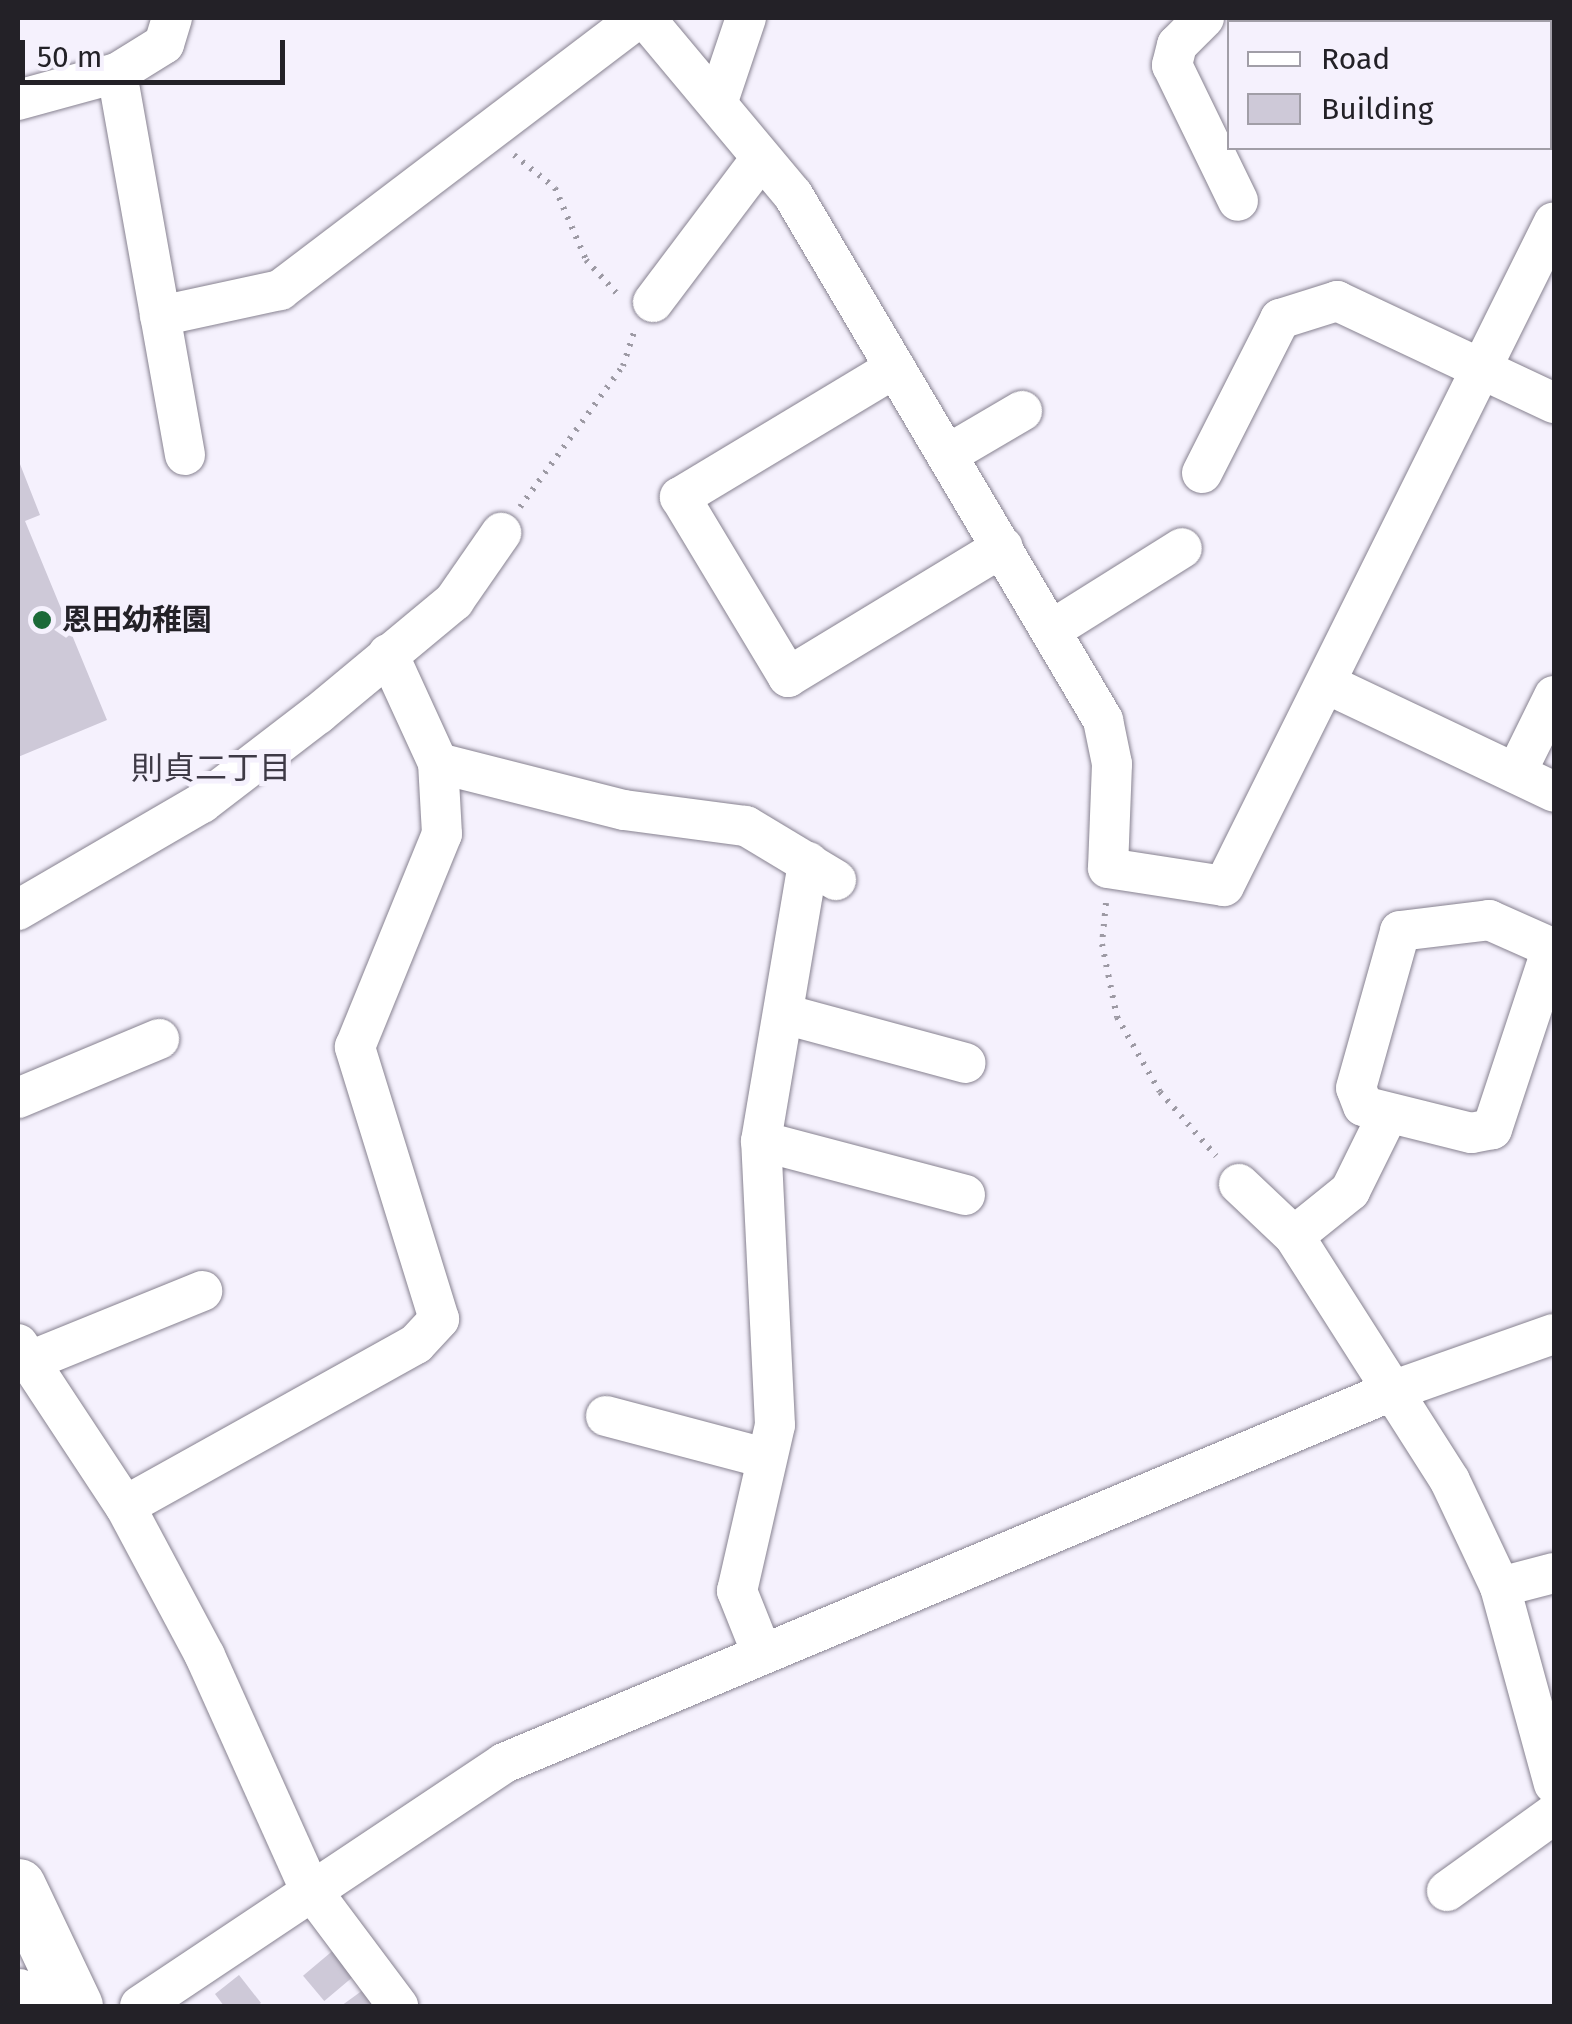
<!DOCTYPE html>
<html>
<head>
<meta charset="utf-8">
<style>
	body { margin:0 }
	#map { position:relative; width:1572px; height:2024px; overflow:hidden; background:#f5f1fd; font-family:"Fira Sans","Noto Sans JP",sans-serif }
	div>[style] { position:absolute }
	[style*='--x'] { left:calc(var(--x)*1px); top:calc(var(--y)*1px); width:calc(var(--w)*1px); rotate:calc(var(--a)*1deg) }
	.building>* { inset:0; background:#cec9d8; transform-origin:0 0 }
	.path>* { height:6px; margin-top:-3px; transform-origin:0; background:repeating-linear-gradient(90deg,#9d9aa4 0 2.5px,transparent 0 10.5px) }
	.roads { filter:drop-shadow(0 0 2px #878290) drop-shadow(0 0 2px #878290) }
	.street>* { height:40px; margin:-20px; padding:0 20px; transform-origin:20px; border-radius:20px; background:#fff }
	.highway>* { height:55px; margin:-27.5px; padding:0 27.5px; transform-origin:27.5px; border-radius:27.5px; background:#fff }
	.dots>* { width:28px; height:28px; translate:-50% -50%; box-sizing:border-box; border:5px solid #f5f1fd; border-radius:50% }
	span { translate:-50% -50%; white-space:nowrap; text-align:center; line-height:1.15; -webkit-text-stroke:10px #f5f1fd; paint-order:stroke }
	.poi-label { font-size:30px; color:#232127; font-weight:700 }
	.left { translate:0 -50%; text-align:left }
	.neighbourhood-label { font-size:32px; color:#3e3a46 }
	.frame { position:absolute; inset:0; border:20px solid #232127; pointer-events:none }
	.legend { position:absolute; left:1227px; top:20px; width:325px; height:130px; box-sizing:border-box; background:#f5f1fd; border:2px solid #a19ea7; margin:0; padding:12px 18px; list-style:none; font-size:30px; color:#232127 }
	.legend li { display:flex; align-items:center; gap:20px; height:50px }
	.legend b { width:50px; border:2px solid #a19ea7 }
	.scale { position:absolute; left:20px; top:40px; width:265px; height:45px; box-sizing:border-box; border:5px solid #232127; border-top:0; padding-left:12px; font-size:30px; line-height:35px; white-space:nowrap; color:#232127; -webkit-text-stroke:8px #f5f1fd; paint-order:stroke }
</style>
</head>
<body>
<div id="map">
	<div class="building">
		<i style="clip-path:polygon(18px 459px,40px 515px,25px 521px,107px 720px,18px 757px)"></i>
		<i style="left:336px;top:1948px;width:33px;height:43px;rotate:50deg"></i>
		<i style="clip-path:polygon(239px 1975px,261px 2003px,257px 2006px,224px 2006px,215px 1994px)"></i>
		<i style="clip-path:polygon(363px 1990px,376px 2006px,341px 2006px)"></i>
	</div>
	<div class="path">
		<i style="--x:514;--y:155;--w:53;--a:38.8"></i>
		<i style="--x:555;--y:188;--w:78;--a:66.7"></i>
		<i style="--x:586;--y:260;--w:50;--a:47.4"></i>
		<i style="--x:520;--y:507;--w:175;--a:-53.9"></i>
		<i style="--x:623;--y:366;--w:38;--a:-72"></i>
		<i style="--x:1106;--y:903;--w:41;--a:95.6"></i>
		<i style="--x:1102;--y:944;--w:75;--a:78.4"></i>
		<i style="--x:1117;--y:1017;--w:86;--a:60.2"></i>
		<i style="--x:1160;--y:1092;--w:85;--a:48.8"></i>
	</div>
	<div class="roads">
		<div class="street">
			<i style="--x:172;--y:18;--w:27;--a:107"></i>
			<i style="--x:164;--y:44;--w:55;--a:148.3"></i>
			<i style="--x:117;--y:73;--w:388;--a:79.9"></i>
			<i style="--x:645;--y:18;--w:231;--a:50.1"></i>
			<i style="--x:793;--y:195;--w:610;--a:59.44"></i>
			<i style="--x:1103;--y:720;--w:45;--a:78.4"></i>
			<i style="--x:1112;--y:764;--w:104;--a:92.2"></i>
			<i style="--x:1108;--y:868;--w:117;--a:8.8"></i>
			<i style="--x:1224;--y:886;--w:741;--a:-63.57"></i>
			<i style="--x:1204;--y:18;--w:38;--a:135"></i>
			<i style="--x:1177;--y:45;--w:21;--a:104"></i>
			<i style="--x:1172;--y:65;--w:151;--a:64.1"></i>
			<i style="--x:18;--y:100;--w:103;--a:-15.3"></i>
			<i style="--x:718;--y:101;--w:88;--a:-71.4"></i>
			<i style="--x:653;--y:302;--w:178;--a:-53"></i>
			<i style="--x:160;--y:316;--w:123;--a:-12.2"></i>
			<i style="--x:280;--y:290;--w:450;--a:-37.2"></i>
			<i style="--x:895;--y:368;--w:251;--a:149"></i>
			<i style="--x:680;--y:497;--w:210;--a:59"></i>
			<i style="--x:788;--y:677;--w:251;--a:-31.2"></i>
			<i style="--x:947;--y:455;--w:87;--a:-30.4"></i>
			<i style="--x:1202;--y:473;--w:173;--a:-63.1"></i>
			<i style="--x:1280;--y:319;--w:60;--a:-17.5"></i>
			<i style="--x:1337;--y:301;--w:240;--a:25.2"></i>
			<i style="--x:1053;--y:629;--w:152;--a:-32.1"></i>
			<i style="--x:1329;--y:685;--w:249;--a:25.4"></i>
			<i style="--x:438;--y:763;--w:192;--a:14.2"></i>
			<i style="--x:624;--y:810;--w:123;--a:7.5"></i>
			<i style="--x:746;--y:826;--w:105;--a:31"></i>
			<i style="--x:1516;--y:773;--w:86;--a:-63.7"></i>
			<i style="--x:18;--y:910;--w:213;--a:-30.2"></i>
			<i style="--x:202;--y:803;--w:146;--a:-37.5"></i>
			<i style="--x:318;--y:714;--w:177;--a:-39.7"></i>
			<i style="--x:454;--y:601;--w:83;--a:-55.3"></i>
			<i style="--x:1489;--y:920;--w:69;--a:24"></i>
			<i style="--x:1552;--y:948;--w:191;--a:108.3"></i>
			<i style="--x:1492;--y:1129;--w:21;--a:169"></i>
			<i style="--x:1471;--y:1133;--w:111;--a:-166"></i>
			<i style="--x:1363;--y:1106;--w:19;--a:-111"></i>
			<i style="--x:1356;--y:1088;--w:163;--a:-74.3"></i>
			<i style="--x:1400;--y:931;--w:90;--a:-7"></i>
			<i style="--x:784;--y:1014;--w:188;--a:15.1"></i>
			<i style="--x:18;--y:1098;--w:153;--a:-22.7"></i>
			<i style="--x:761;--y:1141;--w:211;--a:14.8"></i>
			<i style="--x:1239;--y:1184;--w:76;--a:43.4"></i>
			<i style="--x:1294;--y:1236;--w:290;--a:57.5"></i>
			<i style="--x:1450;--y:1481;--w:117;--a:64.7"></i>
			<i style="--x:1500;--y:1587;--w:204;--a:74.7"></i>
			<i style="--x:1294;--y:1236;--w:72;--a:-38.8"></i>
			<i style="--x:1350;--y:1191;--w:86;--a:-63.7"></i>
			<i style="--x:18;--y:1344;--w:194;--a:56.6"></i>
			<i style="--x:125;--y:1506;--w:170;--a:61.9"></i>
			<i style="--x:205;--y:1656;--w:253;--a:65.8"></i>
			<i style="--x:309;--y:1887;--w:149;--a:53.2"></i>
			<i style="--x:30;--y:1361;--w:186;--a:-22.1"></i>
			<i style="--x:606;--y:1416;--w:164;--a:14.8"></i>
			<i style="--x:125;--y:1506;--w:333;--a:-29.1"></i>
			<i style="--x:416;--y:1344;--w:34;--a:-47"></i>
			<i style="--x:439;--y:1319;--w:285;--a:-107.2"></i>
			<i style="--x:355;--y:1047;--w:230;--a:-67.8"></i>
			<i style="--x:442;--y:834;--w:71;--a:-93.2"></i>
			<i style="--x:438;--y:763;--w:120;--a:-114.6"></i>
			<i style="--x:1500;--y:1587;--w:56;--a:-14.5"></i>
			<i style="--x:761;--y:1651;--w:65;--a:-111.8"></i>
			<i style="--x:737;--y:1591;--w:170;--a:-77.1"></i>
			<i style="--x:775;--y:1425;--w:284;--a:-92.8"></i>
			<i style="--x:761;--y:1141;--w:283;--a:-80.4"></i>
			<i style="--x:1447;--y:1891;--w:132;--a:-35.7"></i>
			<i style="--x:140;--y:2006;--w:438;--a:-33.7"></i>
			<i style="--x:504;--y:1763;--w:960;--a:-22.74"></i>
			<i style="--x:1389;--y:1392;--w:175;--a:-19.4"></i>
		</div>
		<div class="highway">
			<i style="--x:18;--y:1886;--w:133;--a:64.6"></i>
			<i style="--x:18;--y:1996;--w:11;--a:68"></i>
		</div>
	</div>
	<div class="dots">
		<i style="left:42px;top:620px;background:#1b6938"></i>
	</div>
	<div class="poi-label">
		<span class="left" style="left:62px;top:620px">恩田幼稚園</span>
	</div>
	<div class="neighbourhood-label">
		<span style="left:211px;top:768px">則貞二丁目</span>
	</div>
	<div class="frame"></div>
	<ul class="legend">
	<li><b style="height:12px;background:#fff"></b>Road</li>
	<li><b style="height:28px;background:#cec9d8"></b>Building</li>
	</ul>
	<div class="scale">50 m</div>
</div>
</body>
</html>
